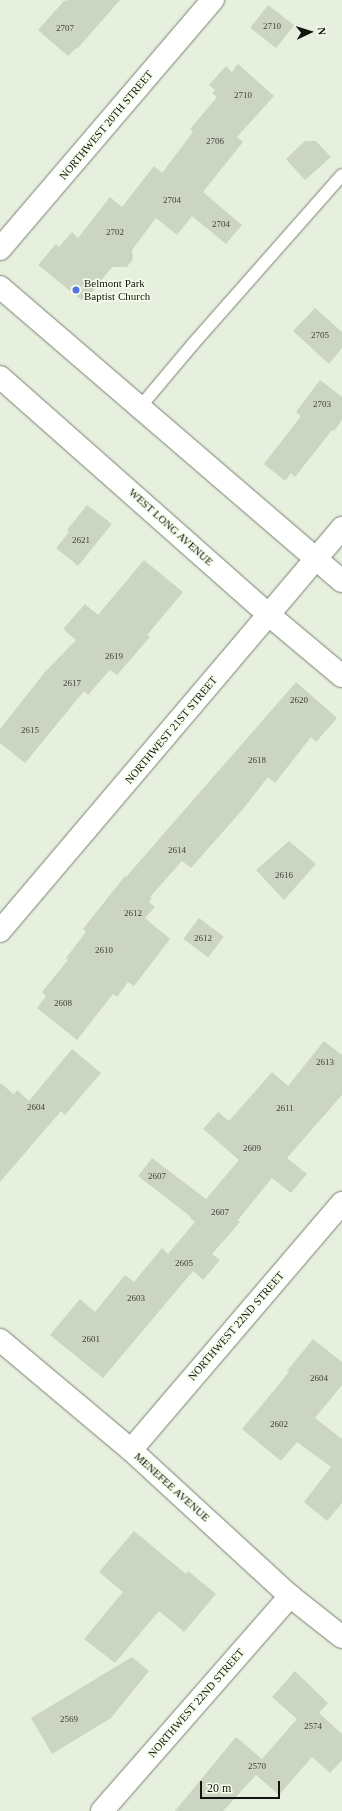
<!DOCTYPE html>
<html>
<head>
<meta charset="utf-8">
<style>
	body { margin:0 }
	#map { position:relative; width:342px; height:1811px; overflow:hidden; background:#e7f0de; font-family:Georgia,serif }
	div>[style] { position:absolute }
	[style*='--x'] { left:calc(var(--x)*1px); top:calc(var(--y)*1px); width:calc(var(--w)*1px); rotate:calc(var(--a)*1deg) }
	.building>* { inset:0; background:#ccd4c2; transform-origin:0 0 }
	.roads { filter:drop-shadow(0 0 1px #7a8171) drop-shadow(0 0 1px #7a8171) }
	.lane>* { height:12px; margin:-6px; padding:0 6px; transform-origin:6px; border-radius:6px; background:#fff }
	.street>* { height:22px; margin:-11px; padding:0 11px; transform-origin:11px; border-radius:11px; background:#fff }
	.secondary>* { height:22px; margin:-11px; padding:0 11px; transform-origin:11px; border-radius:11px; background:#fff }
	.dots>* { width:11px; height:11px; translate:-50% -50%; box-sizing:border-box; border:2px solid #f5fdeb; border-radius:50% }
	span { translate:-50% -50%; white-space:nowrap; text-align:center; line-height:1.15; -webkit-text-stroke:3px #f5fdeb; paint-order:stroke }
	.number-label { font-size:9px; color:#40453c }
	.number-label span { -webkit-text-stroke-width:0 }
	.street-label { font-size:11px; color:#12150f }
	.poi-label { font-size:11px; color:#12150f }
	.left { translate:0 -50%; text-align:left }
	.north { position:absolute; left:290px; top:12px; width:40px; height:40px; -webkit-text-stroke:3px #f5fdeb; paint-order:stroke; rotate:86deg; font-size:11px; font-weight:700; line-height:16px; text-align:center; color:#12150f }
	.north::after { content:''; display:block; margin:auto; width:14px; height:18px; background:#12150f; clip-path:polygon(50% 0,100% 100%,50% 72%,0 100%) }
	.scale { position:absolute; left:200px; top:1781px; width:80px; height:18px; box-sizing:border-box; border:2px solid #12150f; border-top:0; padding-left:5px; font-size:12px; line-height:14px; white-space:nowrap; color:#12150f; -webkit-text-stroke:3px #f5fdeb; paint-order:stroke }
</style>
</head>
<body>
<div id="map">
	<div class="building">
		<i style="clip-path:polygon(68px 0,120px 0,77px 49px,76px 48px,68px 56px,38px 30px,64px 1px)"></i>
		<i style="left:268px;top:5px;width:33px;height:29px;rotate:38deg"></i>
		<i style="clip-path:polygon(238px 64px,274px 96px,237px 137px,243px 142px,203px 192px,242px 225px,226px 244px,192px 216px,177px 235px,156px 218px,132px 250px,133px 259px,127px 267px,112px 267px,84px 302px,38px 265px,56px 244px,59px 247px,72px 232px,78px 238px,110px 197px,122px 207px,154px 166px,162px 173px,193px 132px,190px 129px,217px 97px,212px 93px,215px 90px,209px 85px,226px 66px,232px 72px)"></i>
		<i style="clip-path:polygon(305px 141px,316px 141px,331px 157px,305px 180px,286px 159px)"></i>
		<i style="clip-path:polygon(315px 308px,342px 332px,342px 348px,329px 364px,293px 331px)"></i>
		<i style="clip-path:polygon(320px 380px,342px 397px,342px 420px,334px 431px,332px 430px,295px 477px,291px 473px,285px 481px,264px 464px,301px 416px,296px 412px)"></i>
		<i style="clip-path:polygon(87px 505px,112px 524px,78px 566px,56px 548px,69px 532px,67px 530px)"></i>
		<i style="clip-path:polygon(144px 560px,183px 592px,147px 635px,150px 637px,117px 675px,110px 670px,88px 695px,84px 691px,25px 763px,0 743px,0 729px,45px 672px,76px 640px,63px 629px,85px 604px,98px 615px)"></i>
		<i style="clip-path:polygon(296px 682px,337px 718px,316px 742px,311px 737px,275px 783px,268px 777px,244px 808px,191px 868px,182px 861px,150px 897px,152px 898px,149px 902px,155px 907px,145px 918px,170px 939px,134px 986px,128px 982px,117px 997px,113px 994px,77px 1040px,37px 1008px,46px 996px,42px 992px,68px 960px,66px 958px,86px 932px,83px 929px,125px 876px,126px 877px)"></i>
		<i style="clip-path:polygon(289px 841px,316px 864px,284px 900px,256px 870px)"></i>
		<i style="left:199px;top:918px;width:31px;height:26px;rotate:37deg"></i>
		<i style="clip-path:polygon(324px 1041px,342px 1055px,342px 1095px,287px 1158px,307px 1174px,291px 1193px,272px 1178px,238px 1220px,240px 1222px,212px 1254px,220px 1260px,203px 1280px,193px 1271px,103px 1378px,50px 1335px,80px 1299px,95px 1312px,125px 1275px,134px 1282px,162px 1248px,168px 1254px,195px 1222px,190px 1218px,191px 1217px,138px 1176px,152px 1158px,206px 1199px,239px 1160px,203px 1129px,218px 1112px,229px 1121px,272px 1072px,288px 1086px)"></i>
		<i style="clip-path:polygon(72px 1049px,101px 1073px,65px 1115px,61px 1111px,0 1182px,0 1083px,14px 1094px,17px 1090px,29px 1101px)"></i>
		<i style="clip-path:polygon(313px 1339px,342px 1362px,342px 1385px,315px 1418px,342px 1439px,342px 1503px,327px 1521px,304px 1502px,331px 1467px,297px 1442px,281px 1461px,242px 1429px,289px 1372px,287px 1371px)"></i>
		<i style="clip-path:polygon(134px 1531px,186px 1574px,188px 1571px,216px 1594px,184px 1632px,159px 1611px,115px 1663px,84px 1639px,123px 1592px,99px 1572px)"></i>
		<i style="clip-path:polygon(132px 1657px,149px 1671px,111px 1718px,52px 1754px,31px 1718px)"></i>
		<i style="clip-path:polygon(295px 1671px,328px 1703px,319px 1713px,342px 1734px,342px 1760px,330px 1773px,312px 1757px,279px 1795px,256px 1775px,223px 1811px,175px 1811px,236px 1737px,262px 1759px,297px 1719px,272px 1697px)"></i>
	</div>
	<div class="roads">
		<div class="lane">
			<i style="--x:140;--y:407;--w:82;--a:-49.9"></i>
			<i style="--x:193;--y:344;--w:225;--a:-48.6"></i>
		</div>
		<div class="street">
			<i style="--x:0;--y:249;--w:328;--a:-49.5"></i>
			<i style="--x:0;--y:931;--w:529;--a:-49.68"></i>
			<i style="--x:0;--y:1340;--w:171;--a:40"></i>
			<i style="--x:131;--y:1450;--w:216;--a:42.6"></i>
			<i style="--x:290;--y:1596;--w:66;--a:38.3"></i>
			<i style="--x:131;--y:1450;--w:325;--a:-49.5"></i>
			<i style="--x:102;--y:1811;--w:286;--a:-48.8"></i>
		</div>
		<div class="secondary">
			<i style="--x:0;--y:287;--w:451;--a:40.7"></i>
			<i style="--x:0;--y:377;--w:359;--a:41.5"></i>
			<i style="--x:269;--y:615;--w:95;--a:39.9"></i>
		</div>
	</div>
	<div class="dots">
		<i style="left:76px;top:290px;background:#5571e6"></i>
	</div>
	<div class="number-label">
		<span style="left:272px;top:26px">2710</span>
		<span style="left:65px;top:28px">2707</span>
		<span style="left:243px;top:95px">2710</span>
		<span style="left:215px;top:141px">2706</span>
		<span style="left:172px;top:200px">2704</span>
		<span style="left:221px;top:224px">2704</span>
		<span style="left:115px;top:232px">2702</span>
		<span style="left:320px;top:335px">2705</span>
		<span style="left:322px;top:404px">2703</span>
		<span style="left:81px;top:540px">2621</span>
		<span style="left:114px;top:656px">2619</span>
		<span style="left:72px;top:683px">2617</span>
		<span style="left:299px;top:700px">2620</span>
		<span style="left:30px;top:730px">2615</span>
		<span style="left:257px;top:760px">2618</span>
		<span style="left:177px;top:850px">2614</span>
		<span style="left:284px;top:875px">2616</span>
		<span style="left:133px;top:913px">2612</span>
		<span style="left:203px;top:938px">2612</span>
		<span style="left:104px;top:950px">2610</span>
		<span style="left:63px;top:1003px">2608</span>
		<span style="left:325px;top:1062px">2613</span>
		<span style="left:36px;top:1107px">2604</span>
		<span style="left:285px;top:1108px">2611</span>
		<span style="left:252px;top:1148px">2609</span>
		<span style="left:157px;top:1176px">2607</span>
		<span style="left:220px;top:1212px">2607</span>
		<span style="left:184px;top:1263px">2605</span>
		<span style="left:136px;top:1298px">2603</span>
		<span style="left:91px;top:1339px">2601</span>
		<span style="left:319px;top:1378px">2604</span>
		<span style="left:279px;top:1424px">2602</span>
		<span style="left:69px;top:1719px">2569</span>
		<span style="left:313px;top:1726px">2574</span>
		<span style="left:257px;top:1766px">2570</span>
	</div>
	<div class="street-label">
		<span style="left:106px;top:125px;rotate:-50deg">NORTHWEST 20TH STREET</span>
		<span style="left:171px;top:527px;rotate:42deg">WEST LONG AVENUE</span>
		<span style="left:171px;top:730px;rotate:-50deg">NORTHWEST 21ST STREET</span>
		<span style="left:236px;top:1326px;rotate:-49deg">NORTHWEST 22ND STREET</span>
		<span style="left:172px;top:1487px;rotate:42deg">MENEFEE AVENUE</span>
		<span style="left:196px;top:1703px;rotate:-49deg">NORTHWEST 22ND STREET</span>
	</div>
	<div class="poi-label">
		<span class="left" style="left:84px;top:290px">Belmont Park<br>Baptist Church</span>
	</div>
	<div class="north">N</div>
	<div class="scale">20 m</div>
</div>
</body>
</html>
